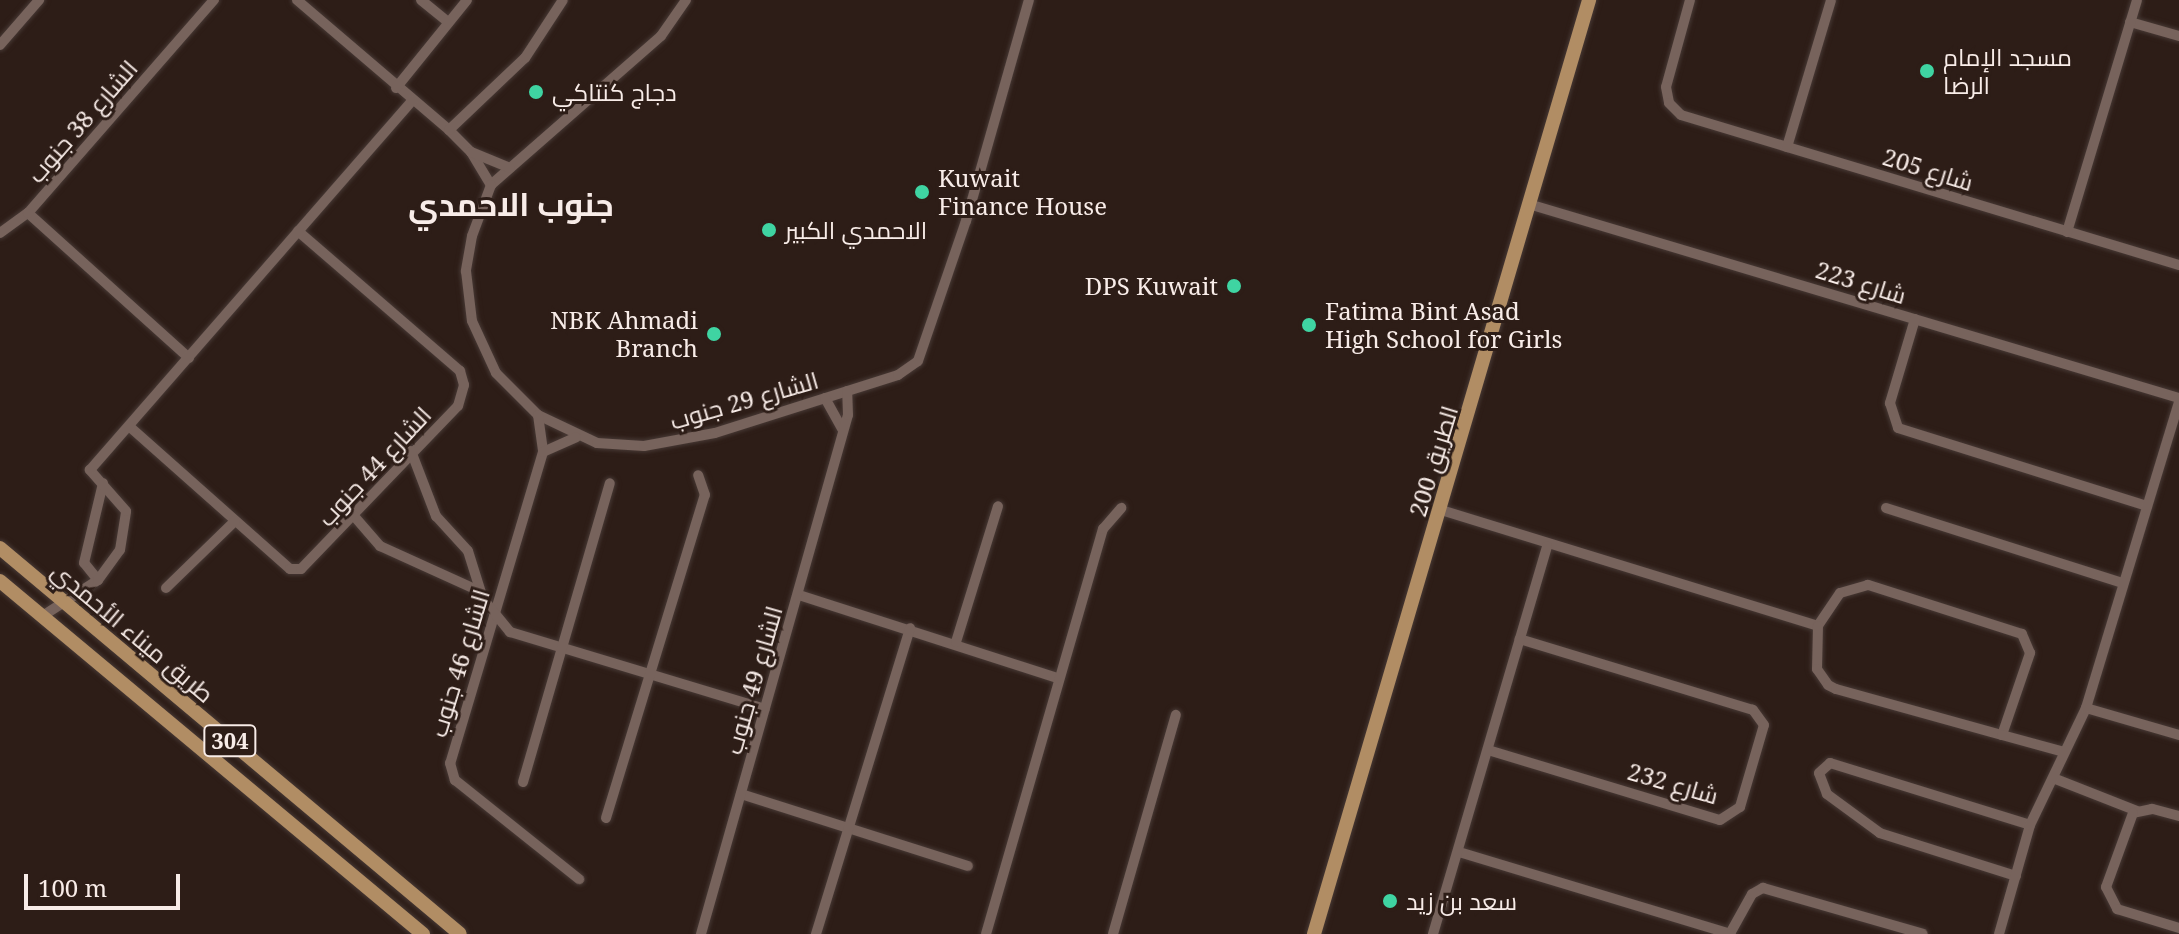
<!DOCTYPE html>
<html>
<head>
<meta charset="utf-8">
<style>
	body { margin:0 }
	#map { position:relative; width:2179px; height:934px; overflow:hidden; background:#2d1d17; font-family:"Noto Serif",Cairo,serif }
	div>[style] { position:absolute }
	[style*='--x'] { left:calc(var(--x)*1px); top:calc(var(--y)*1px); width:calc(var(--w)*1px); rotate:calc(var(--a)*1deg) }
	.roads { filter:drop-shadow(0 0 2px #473935) drop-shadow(0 0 2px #473935) }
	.minor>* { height:10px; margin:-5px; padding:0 5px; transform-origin:5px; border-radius:5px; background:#77635c }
	.major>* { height:14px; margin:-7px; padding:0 7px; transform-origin:7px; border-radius:7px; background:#b18d64 }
	.dots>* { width:22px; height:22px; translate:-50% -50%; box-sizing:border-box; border:4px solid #2d1d17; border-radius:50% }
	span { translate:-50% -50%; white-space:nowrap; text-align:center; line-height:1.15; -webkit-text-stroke:6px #2d1d17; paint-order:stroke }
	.shield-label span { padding:2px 6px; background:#2d1d17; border:2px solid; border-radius:6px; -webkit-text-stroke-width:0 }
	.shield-label { font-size:22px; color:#f8ece8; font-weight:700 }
	.poi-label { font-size:24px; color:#f8ece8 }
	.left { translate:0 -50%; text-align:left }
	.right { translate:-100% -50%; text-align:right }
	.street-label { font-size:24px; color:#f8ece8 }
	.district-label { font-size:32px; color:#f8ece8; font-weight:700 }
	.scale { position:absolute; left:24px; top:874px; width:156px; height:36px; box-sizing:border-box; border:4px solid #f8ece8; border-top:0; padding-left:10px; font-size:24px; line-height:28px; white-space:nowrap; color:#f8ece8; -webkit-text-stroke:6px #2d1d17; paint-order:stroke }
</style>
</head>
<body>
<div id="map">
	<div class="roads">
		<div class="minor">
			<i style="--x:297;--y:0;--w:200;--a:40.5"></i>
			<i style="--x:449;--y:130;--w:31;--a:45"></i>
			<i style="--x:471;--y:152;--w:39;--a:59"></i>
			<i style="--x:421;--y:0;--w:35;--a:39"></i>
			<i style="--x:686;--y:0;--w:44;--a:124.8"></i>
			<i style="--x:661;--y:36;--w:226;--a:138.8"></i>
			<i style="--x:491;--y:185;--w:54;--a:110.4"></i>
			<i style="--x:472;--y:236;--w:36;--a:100"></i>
			<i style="--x:466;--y:271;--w:50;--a:83.2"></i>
			<i style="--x:472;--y:321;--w:57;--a:65.2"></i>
			<i style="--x:496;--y:373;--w:59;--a:45"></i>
			<i style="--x:538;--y:415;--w:65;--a:25.4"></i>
			<i style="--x:597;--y:443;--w:47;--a:3.7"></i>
			<i style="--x:644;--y:446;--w:72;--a:-10.4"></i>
			<i style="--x:715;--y:433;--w:192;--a:-17.6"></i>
			<i style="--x:898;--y:375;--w:24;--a:-35"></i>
			<i style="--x:918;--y:361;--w:148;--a:-71.1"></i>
			<i style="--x:966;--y:221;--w:230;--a:-74.1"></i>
			<i style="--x:1690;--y:0;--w:90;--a:105.4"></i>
			<i style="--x:1666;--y:87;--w:16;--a:79"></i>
			<i style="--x:1669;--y:103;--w:17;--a:45"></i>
			<i style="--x:1681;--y:115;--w:520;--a:16.76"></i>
			<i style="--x:2130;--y:22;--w:51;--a:15.9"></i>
			<i style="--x:0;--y:45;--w:60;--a:-49.1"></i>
			<i style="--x:396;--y:88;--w:113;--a:-51.1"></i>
			<i style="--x:449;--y:130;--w:105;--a:-43.5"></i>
			<i style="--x:525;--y:58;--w:69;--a:-56.8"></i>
			<i style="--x:1787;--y:147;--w:153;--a:-73.3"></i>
			<i style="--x:471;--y:152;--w:42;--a:22.3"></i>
			<i style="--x:1532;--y:205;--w:675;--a:16.61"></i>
			<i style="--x:2067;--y:232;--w:242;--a:-73.2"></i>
			<i style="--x:0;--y:233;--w:34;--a:-36"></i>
			<i style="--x:1915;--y:319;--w:88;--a:106.6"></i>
			<i style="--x:1890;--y:403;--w:26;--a:72"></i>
			<i style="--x:1898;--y:428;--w:261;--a:17.4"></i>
			<i style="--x:189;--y:358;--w:217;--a:-138"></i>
			<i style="--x:28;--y:213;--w:283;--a:-48.9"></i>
			<i style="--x:825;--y:398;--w:35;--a:61"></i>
			<i style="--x:538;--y:415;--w:37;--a:82"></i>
			<i style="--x:543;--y:452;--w:325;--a:106.6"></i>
			<i style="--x:450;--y:763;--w:18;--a:74"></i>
			<i style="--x:455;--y:780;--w:159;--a:38.6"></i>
			<i style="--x:130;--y:427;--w:214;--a:41.6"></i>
			<i style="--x:290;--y:569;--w:11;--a:0"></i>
			<i style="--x:301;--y:569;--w:226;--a:-46.1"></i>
			<i style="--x:458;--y:406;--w:22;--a:-74"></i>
			<i style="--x:464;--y:385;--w:15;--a:-106"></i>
			<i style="--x:460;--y:371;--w:214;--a:-139.2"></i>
			<i style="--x:411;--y:451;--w:70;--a:69"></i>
			<i style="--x:436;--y:516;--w:47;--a:47.6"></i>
			<i style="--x:468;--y:551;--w:50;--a:72.6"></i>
			<i style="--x:483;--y:599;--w:43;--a:50.7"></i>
			<i style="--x:510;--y:632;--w:266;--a:16.8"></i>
			<i style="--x:543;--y:452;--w:36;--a:-24"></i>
			<i style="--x:1886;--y:508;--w:249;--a:17.6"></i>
			<i style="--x:1441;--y:510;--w:394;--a:17.1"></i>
			<i style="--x:354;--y:516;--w:40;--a:49"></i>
			<i style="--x:380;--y:546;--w:109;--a:24.4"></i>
			<i style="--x:98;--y:580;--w:22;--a:-129"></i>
			<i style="--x:84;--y:563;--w:82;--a:-76.6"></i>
			<i style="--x:166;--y:588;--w:96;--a:-44.2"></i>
			<i style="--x:799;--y:595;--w:272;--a:17.8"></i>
			<i style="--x:41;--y:617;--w:68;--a:-33"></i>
			<i style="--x:98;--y:580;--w:37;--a:-54"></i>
			<i style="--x:120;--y:550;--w:39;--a:-81"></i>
			<i style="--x:126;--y:511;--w:55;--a:-131.3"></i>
			<i style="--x:90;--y:470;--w:490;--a:-48.9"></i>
			<i style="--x:956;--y:642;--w:142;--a:-72.8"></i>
			<i style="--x:2086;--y:708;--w:97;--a:16.2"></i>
			<i style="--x:2002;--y:735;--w:87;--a:-71.1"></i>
			<i style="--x:2030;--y:653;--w:21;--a:-113"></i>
			<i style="--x:2022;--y:634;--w:162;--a:-162.3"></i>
			<i style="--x:1868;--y:585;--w:29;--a:164"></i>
			<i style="--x:1840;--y:593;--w:40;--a:124"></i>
			<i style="--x:1818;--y:626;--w:43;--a:91.3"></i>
			<i style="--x:1817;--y:669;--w:19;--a:55"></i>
			<i style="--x:1828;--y:685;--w:9;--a:27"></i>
			<i style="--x:1836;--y:689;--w:172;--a:15.5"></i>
			<i style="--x:2002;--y:735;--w:64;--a:15.3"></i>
			<i style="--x:1488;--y:750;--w:242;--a:16.8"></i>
			<i style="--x:1720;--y:820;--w:24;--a:-33"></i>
			<i style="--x:1740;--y:807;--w:85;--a:-73.7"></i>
			<i style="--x:1764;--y:725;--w:19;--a:-126"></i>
			<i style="--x:1753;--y:710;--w:244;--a:-163.1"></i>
			<i style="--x:2053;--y:778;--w:90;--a:21.4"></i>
			<i style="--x:523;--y:782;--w:311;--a:-73.8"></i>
			<i style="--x:741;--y:794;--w:238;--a:17.6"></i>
			<i style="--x:2179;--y:816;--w:28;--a:-165"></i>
			<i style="--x:2152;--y:809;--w:19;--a:168"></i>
			<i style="--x:2133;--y:813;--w:79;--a:110"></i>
			<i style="--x:2106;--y:887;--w:25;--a:63"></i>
			<i style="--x:2117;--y:909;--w:65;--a:17"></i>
			<i style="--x:606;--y:818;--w:338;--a:-73"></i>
			<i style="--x:705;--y:495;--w:21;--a:-109"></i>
			<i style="--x:1459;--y:852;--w:284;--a:16.8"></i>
			<i style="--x:2016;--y:876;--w:143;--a:-162.5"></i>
			<i style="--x:1880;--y:833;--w:66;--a:-143.7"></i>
			<i style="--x:1827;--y:794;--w:22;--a:-111"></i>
			<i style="--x:1819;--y:773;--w:15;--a:-42"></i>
			<i style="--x:1830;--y:763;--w:209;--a:17.2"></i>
			<i style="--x:1732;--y:930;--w:41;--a:-60.9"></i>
			<i style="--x:1752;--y:894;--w:13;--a:-29"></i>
			<i style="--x:1763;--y:888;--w:166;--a:16"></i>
			<i style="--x:701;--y:934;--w:539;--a:-74.19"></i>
			<i style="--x:848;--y:415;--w:24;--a:-92"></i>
			<i style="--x:816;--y:934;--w:320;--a:-72.9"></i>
			<i style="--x:986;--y:934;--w:422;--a:-73.9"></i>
			<i style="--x:1103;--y:529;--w:28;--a:-49"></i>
			<i style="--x:1113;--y:934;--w:228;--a:-74"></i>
			<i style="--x:1433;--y:934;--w:404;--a:-73.6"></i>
			<i style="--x:1999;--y:934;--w:113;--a:-74.1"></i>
			<i style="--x:2030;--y:825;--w:130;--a:-64.4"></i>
			<i style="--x:2086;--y:708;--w:321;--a:-73.1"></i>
		</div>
		<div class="major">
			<i style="--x:0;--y:548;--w:600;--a:40"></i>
			<i style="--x:0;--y:581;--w:551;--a:39.85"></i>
			<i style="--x:1314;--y:934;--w:974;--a:-73.59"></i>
		</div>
	</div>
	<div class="dots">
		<i style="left:1927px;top:71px;background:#3fd4a2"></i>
		<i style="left:536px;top:92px;background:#3fd4a2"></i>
		<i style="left:922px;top:192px;background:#3fd4a2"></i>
		<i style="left:769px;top:230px;background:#3fd4a2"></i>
		<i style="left:1234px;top:286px;background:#3fd4a2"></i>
		<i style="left:1309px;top:325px;background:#3fd4a2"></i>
		<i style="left:714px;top:334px;background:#3fd4a2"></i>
		<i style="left:1390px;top:901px;background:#3fd4a2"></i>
	</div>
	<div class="shield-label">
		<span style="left:230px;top:741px">304</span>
	</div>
	<div class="poi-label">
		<span class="left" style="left:1943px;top:71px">مسجد الإمام<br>الرضا</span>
		<span class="left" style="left:552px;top:92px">دجاج كنتاكي</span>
		<span class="left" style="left:938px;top:192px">Kuwait<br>Finance House</span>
		<span class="left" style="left:785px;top:230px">الاحمدي الكبير</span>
		<span class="right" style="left:1218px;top:286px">DPS Kuwait</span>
		<span class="left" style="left:1325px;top:325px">Fatima Bint Asad<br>High School for Girls</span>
		<span class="right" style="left:698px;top:334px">NBK Ahmadi<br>Branch</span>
		<span class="left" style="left:1406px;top:901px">سعد بن زيد</span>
	</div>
	<div class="street-label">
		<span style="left:82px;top:121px;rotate:-49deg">الشارع 38 جنوب</span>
		<span style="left:1928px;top:169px;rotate:17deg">شارع 205</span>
		<span style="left:1861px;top:282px;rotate:17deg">شارع 223</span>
		<span style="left:744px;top:400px;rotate:-16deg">الشارع 29 جنوب</span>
		<span style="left:1433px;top:461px;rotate:-73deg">الطريق 200</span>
		<span style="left:374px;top:466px;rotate:-47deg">الشارع 44 جنوب</span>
		<span style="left:133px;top:632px;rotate:40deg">طريق ميناء الأحمدي</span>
		<span style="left:459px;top:663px;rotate:-73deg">الشارع 46 جنوب</span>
		<span style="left:753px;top:680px;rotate:-74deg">الشارع 49 جنوب</span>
		<span style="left:1673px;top:783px;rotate:16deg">شارع 232</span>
	</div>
	<div class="district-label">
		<span style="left:511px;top:204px">جنوب الاحمدي</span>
	</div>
	<div class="scale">100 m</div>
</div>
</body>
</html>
